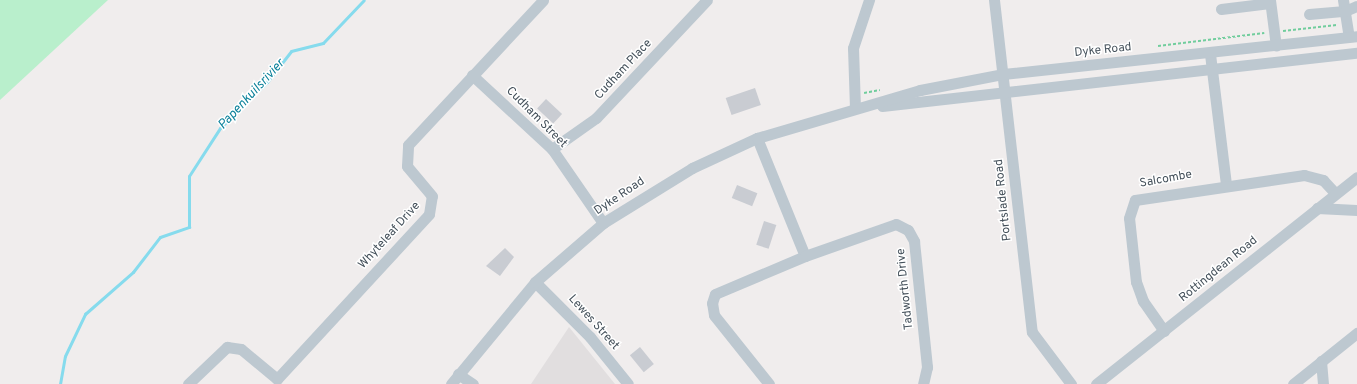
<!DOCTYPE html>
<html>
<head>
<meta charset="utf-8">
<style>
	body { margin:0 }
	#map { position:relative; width:1357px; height:384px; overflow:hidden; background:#f0eded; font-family:Overpass,sans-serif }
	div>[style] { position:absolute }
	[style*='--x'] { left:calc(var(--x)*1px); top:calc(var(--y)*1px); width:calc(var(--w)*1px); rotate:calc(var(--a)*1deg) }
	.education>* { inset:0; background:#e1dedf }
	.green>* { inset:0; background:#b9efcc }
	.stream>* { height:3px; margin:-1.5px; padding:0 1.5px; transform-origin:1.5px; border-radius:1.5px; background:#86dbed }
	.building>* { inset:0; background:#c9ccd2; transform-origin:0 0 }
	.path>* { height:1.5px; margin-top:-0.75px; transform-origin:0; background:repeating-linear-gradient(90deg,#71cd9d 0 3px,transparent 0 5px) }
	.minor>* { height:11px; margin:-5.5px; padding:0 5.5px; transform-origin:5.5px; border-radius:5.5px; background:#bdc8d0 }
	span { translate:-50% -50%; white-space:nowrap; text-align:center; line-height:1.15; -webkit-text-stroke:3px #fff; paint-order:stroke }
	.street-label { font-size:12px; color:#45515b }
	.water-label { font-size:13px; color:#0b819a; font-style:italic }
</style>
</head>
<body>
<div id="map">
	<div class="education">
		<i style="clip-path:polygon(569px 327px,615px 384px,531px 384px)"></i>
	</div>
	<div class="green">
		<i style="clip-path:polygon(0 0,108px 0,0 100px)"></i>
	</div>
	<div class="stream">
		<i style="--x:60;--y:384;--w:28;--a:-80"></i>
		<i style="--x:65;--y:356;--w:47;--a:-64.5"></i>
		<i style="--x:85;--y:314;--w:64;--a:-41.2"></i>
		<i style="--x:133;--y:272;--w:44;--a:-52.4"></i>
		<i style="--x:160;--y:237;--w:31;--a:-19"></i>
		<i style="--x:189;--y:227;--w:51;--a:-90"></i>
		<i style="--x:189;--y:176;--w:57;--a:-57.1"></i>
		<i style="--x:220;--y:128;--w:66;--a:-44.4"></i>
		<i style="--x:267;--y:82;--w:39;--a:-52"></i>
		<i style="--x:291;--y:51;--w:33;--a:-14"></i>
		<i style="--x:323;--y:43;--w:59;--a:-46.4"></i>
	</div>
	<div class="building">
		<i style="left:755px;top:88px;width:18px;height:31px;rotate:71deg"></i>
		<i style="left:546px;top:99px;width:22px;height:13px;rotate:43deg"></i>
		<i style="left:737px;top:185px;width:22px;height:14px;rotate:22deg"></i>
		<i style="left:764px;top:221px;width:13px;height:25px;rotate:18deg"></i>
		<i style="clip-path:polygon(505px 248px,514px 257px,500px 276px,486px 266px)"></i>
		<i style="left:640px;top:347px;width:22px;height:13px;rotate:51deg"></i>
	</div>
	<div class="path">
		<i style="--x:1283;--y:31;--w:54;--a:-6.3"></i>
		<i style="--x:1158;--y:46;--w:107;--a:-7"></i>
		<i style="--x:864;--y:93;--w:16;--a:-11"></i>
	</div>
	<div class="minor">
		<i style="--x:994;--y:0;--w:334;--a:83.5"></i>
		<i style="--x:1032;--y:332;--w:65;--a:53.1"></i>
		<i style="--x:1270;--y:0;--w:46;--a:82.6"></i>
		<i style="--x:1343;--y:0;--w:37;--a:81"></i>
		<i style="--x:1221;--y:9;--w:49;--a:-7"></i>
		<i style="--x:1309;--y:14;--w:36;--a:-5"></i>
		<i style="--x:1345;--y:11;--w:13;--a:-23"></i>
		<i style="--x:1210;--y:54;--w:131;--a:83"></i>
		<i style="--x:472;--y:75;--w:109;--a:42.8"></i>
		<i style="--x:552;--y:149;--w:90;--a:55.4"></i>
		<i style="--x:882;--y:106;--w:478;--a:-6.4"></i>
		<i style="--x:855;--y:108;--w:60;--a:-91.9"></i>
		<i style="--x:853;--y:48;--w:51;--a:-71.6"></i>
		<i style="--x:757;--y:138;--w:127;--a:67.9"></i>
		<i style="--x:552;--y:149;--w:54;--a:-35.2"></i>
		<i style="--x:596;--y:118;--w:162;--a:-46.8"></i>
		<i style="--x:1317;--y:208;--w:40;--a:2.9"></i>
		<i style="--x:535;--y:282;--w:78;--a:45"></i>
		<i style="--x:590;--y:337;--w:60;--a:51"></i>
		<i style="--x:1164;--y:331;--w:37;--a:-125"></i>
		<i style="--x:1143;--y:301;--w:20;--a:-110"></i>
		<i style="--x:1136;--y:282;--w:64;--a:-96.2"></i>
		<i style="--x:1129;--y:218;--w:19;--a:-72"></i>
		<i style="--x:1135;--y:200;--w:171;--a:-8.4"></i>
		<i style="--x:1304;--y:175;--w:20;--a:15"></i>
		<i style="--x:1323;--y:180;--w:18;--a:47"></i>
		<i style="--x:1321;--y:361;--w:23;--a:85"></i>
		<i style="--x:458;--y:374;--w:18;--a:34"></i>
		<i style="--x:188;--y:384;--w:54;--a:-43.5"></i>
		<i style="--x:227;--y:347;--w:14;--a:8"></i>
		<i style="--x:241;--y:349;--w:47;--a:39.8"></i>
		<i style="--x:277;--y:379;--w:224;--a:-47.3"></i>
		<i style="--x:429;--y:214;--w:18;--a:-81"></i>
		<i style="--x:432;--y:196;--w:39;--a:-130"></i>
		<i style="--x:407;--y:166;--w:21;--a:-87"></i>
		<i style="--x:408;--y:145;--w:198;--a:-47"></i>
		<i style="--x:451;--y:384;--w:132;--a:-50.5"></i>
		<i style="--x:535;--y:282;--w:90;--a:-40.9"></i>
		<i style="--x:603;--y:223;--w:105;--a:-31.7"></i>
		<i style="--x:692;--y:168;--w:72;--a:-24.8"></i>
		<i style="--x:757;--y:138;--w:170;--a:-16.4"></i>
		<i style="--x:920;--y:90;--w:85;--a:-10.9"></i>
		<i style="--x:1003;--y:74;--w:356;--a:-6.1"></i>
		<i style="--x:769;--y:384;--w:88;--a:-128.6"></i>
		<i style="--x:714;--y:315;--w:12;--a:-99"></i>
		<i style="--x:712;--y:303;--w:9;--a:-72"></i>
		<i style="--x:715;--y:294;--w:98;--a:-22.9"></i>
		<i style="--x:805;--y:256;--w:96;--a:-19.4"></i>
		<i style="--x:896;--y:224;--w:13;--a:27"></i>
		<i style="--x:908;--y:230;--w:13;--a:61"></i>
		<i style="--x:914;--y:241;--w:127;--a:84.1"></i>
		<i style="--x:927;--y:367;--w:17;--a:103"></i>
		<i style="--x:1096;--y:384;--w:333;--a:-38.4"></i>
		<i style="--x:1293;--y:384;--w:82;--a:-38.6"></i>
	</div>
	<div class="street-label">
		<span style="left:1103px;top:51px;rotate:-6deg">Dyke Road</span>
		<span style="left:624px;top:70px;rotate:-47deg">Cudham Place</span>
		<span style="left:536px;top:118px;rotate:45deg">Cudham Street</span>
		<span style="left:1166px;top:180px;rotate:-10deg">Salcombe</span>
		<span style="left:620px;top:197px;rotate:-34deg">Dyke Road</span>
		<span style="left:1004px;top:200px;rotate:-96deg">Portslade Road</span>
		<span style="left:390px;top:236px;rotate:-48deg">Whyteleaf Drive</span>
		<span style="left:1219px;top:270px;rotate:-39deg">Rottingdean Road</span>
		<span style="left:906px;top:289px;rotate:-96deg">Tadworth Drive</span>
		<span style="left:593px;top:323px;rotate:48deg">Lewes Street</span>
	</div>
	<div class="water-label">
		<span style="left:252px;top:95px;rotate:-47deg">Papenkuilsrivier</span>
	</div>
</div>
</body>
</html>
